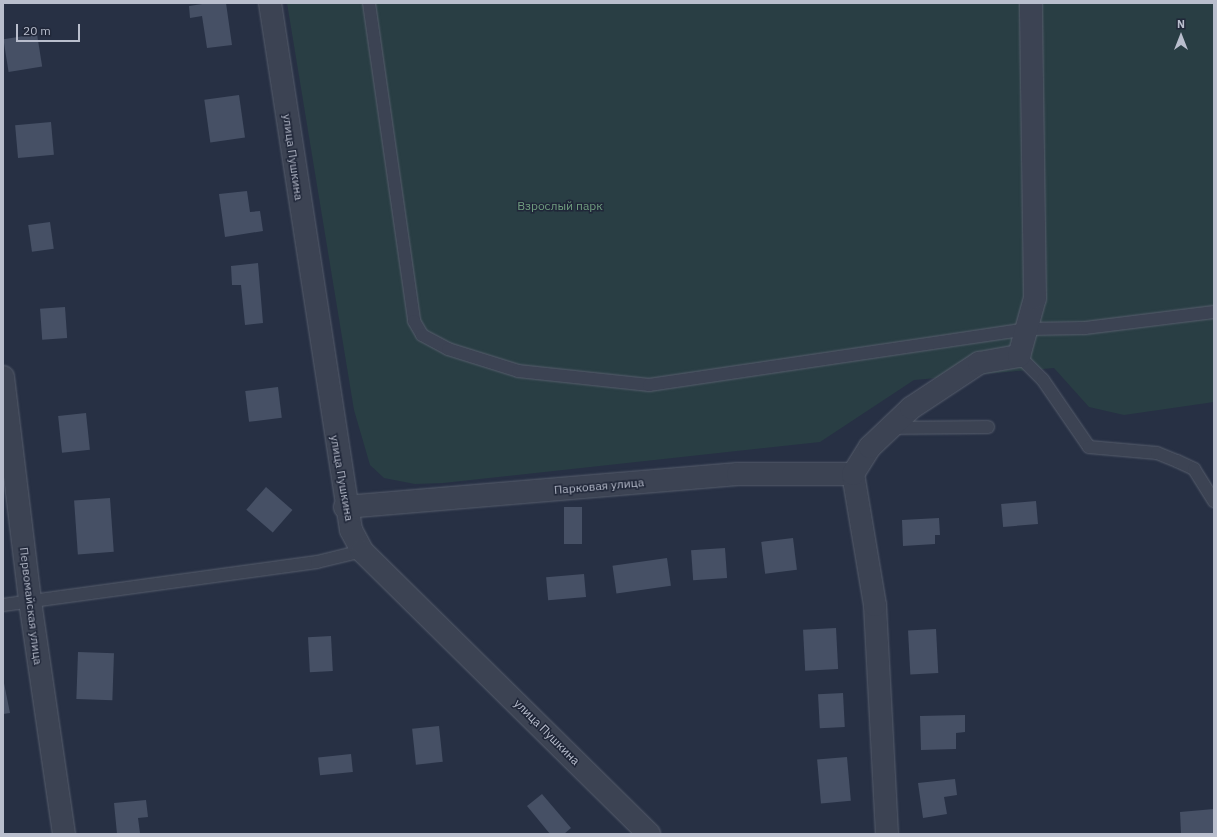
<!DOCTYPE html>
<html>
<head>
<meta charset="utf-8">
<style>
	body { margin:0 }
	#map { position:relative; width:1217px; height:837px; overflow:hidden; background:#273044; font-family:"IBM Plex Sans",sans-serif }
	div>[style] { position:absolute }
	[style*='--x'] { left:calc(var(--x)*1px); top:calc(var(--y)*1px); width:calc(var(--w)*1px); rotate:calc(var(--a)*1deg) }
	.green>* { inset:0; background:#293e44 }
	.building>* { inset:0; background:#465065; transform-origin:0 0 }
	.roads { filter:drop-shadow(0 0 1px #575e6d) drop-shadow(0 0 1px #575e6d) }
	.lane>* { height:12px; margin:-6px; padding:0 6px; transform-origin:6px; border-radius:6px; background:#3c4353 }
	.street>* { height:22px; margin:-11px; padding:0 11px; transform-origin:11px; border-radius:11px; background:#3c4353 }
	span { translate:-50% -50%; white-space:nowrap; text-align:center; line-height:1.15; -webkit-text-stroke:3px #202739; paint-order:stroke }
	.street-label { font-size:12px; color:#b9becd }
	.park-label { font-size:12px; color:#709e7f }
	.frame { position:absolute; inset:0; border:4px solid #b9becd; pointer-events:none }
	.north { position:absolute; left:1161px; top:16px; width:40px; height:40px; -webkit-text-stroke:3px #202739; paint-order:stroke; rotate:0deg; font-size:11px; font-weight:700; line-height:16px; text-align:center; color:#b9becd }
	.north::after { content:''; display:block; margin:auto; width:14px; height:18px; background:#b9becd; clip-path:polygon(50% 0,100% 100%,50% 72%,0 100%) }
	.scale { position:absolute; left:16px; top:24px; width:64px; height:18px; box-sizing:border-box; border:2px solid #b9becd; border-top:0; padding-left:5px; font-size:12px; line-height:14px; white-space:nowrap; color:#b9becd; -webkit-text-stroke:3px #202739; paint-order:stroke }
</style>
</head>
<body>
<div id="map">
	<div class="green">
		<i style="clip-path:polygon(287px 3px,1214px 3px,1214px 402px,1124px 415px,1089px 407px,1054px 368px,914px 380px,820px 442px,443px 483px,415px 484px,384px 478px,370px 465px,354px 410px)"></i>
	</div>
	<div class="building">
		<i style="clip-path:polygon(209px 3px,226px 3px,232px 45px,207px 48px,202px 16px,190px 18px,189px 6px)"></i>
		<i style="left:37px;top:34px;width:33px;height:34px;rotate:81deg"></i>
		<i style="left:239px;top:95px;width:43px;height:35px;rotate:82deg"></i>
		<i style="left:51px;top:122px;width:33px;height:36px;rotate:85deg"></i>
		<i style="clip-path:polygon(247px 191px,250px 212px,260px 211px,263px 231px,225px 237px,219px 194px)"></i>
		<i style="left:50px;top:222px;width:27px;height:22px;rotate:82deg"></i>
		<i style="clip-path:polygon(258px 263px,263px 323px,245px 325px,241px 285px,232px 285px,231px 266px)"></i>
		<i style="left:65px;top:307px;width:31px;height:25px;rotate:86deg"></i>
		<i style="left:278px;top:387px;width:31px;height:33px;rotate:83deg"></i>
		<i style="left:86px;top:413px;width:37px;height:28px;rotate:84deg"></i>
		<i style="left:266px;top:487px;width:35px;height:30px;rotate:41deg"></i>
		<i style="left:110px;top:498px;width:54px;height:36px;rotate:86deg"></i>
		<i style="left:1036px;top:501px;width:23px;height:35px;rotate:85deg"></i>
		<i style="left:564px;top:507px;width:18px;height:37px"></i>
		<i style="clip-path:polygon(939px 518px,940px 535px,935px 535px,935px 544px,903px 546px,902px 520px)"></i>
		<i style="left:793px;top:538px;width:32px;height:32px;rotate:83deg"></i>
		<i style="left:725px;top:548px;width:30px;height:34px;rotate:86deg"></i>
		<i style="left:667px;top:558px;width:28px;height:55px;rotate:82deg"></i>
		<i style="left:584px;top:574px;width:23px;height:38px;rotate:85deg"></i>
		<i style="left:836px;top:628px;width:41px;height:33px;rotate:87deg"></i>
		<i style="left:936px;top:629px;width:44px;height:28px;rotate:87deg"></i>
		<i style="left:331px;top:636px;width:35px;height:23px;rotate:87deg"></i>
		<i style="left:78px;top:652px;width:36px;height:47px;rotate:2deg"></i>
		<i style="clip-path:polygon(3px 678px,10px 713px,3px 714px)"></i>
		<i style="left:843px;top:693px;width:34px;height:25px;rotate:87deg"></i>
		<i style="clip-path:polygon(965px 715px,965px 732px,956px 733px,956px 749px,921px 750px,920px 716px)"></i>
		<i style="left:439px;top:726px;width:36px;height:27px;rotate:84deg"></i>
		<i style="left:351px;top:754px;width:18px;height:33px;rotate:84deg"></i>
		<i style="left:847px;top:757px;width:44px;height:30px;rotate:85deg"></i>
		<i style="clip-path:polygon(955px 779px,957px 795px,944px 797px,947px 814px,923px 818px,918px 783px)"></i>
		<i style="clip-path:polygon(542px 794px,571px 828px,564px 834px,550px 834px,527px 806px)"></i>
		<i style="clip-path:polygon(146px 800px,148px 817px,138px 818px,140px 833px,117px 834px,114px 803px)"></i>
		<i style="clip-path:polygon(1214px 809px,1214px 834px,1181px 834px,1180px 812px)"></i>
	</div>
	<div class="roads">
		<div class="lane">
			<i style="--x:369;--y:3;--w:321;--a:81.9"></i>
			<i style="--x:414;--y:321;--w:16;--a:60"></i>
			<i style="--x:422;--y:335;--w:30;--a:28"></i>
			<i style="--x:448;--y:349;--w:73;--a:17.4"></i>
			<i style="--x:518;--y:371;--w:132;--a:6.1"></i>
			<i style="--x:649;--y:385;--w:383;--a:-8.4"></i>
			<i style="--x:1028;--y:329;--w:57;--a:-1"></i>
			<i style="--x:1085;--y:328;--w:130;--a:-7.1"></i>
			<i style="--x:1019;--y:356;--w:34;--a:45"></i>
			<i style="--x:1043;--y:380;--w:81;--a:55.5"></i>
			<i style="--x:1089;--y:447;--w:68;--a:5"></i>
			<i style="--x:1157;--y:453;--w:22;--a:22"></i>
			<i style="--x:1177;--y:461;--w:19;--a:25"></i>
			<i style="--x:1194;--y:469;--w:38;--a:58"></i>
			<i style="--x:889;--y:428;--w:99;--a:-0.6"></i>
			<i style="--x:3;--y:605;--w:317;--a:-7.8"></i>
			<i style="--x:317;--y:562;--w:46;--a:-13.7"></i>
		</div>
		<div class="street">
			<i style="--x:270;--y:3;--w:533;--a:81.26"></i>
			<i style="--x:351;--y:530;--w:24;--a:62"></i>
			<i style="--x:362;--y:551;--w:403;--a:44.6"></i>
			<i style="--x:3;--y:377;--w:226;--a:83.1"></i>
			<i style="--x:30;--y:601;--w:235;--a:81.7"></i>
			<i style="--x:345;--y:507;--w:394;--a:-4.8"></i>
			<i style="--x:738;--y:474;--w:115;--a:0"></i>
			<i style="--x:887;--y:834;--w:229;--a:-93"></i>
			<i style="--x:875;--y:605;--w:133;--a:-99.5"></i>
			<i style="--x:853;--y:474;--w:32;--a:-58"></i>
			<i style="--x:870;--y:447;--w:57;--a:-43.6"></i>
			<i style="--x:911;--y:408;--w:82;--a:-33.5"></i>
			<i style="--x:979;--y:363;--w:41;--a:-9.9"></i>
			<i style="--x:1019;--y:356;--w:60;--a:-74.6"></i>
			<i style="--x:1035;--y:298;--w:295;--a:-90.8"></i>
		</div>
	</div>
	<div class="street-label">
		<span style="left:293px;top:157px;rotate:82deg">улица Пушкина</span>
		<span style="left:342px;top:478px;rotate:80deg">улица Пушкина</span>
		<span style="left:599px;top:486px;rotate:-5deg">Парковая улица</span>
		<span style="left:31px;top:606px;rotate:83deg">Первомайская улица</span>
		<span style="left:547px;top:732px;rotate:45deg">улица Пушкина</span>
	</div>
	<div class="park-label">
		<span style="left:560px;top:206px">Взрослый парк</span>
	</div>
	<div class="frame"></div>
	<div class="north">N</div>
	<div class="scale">20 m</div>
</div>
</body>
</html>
